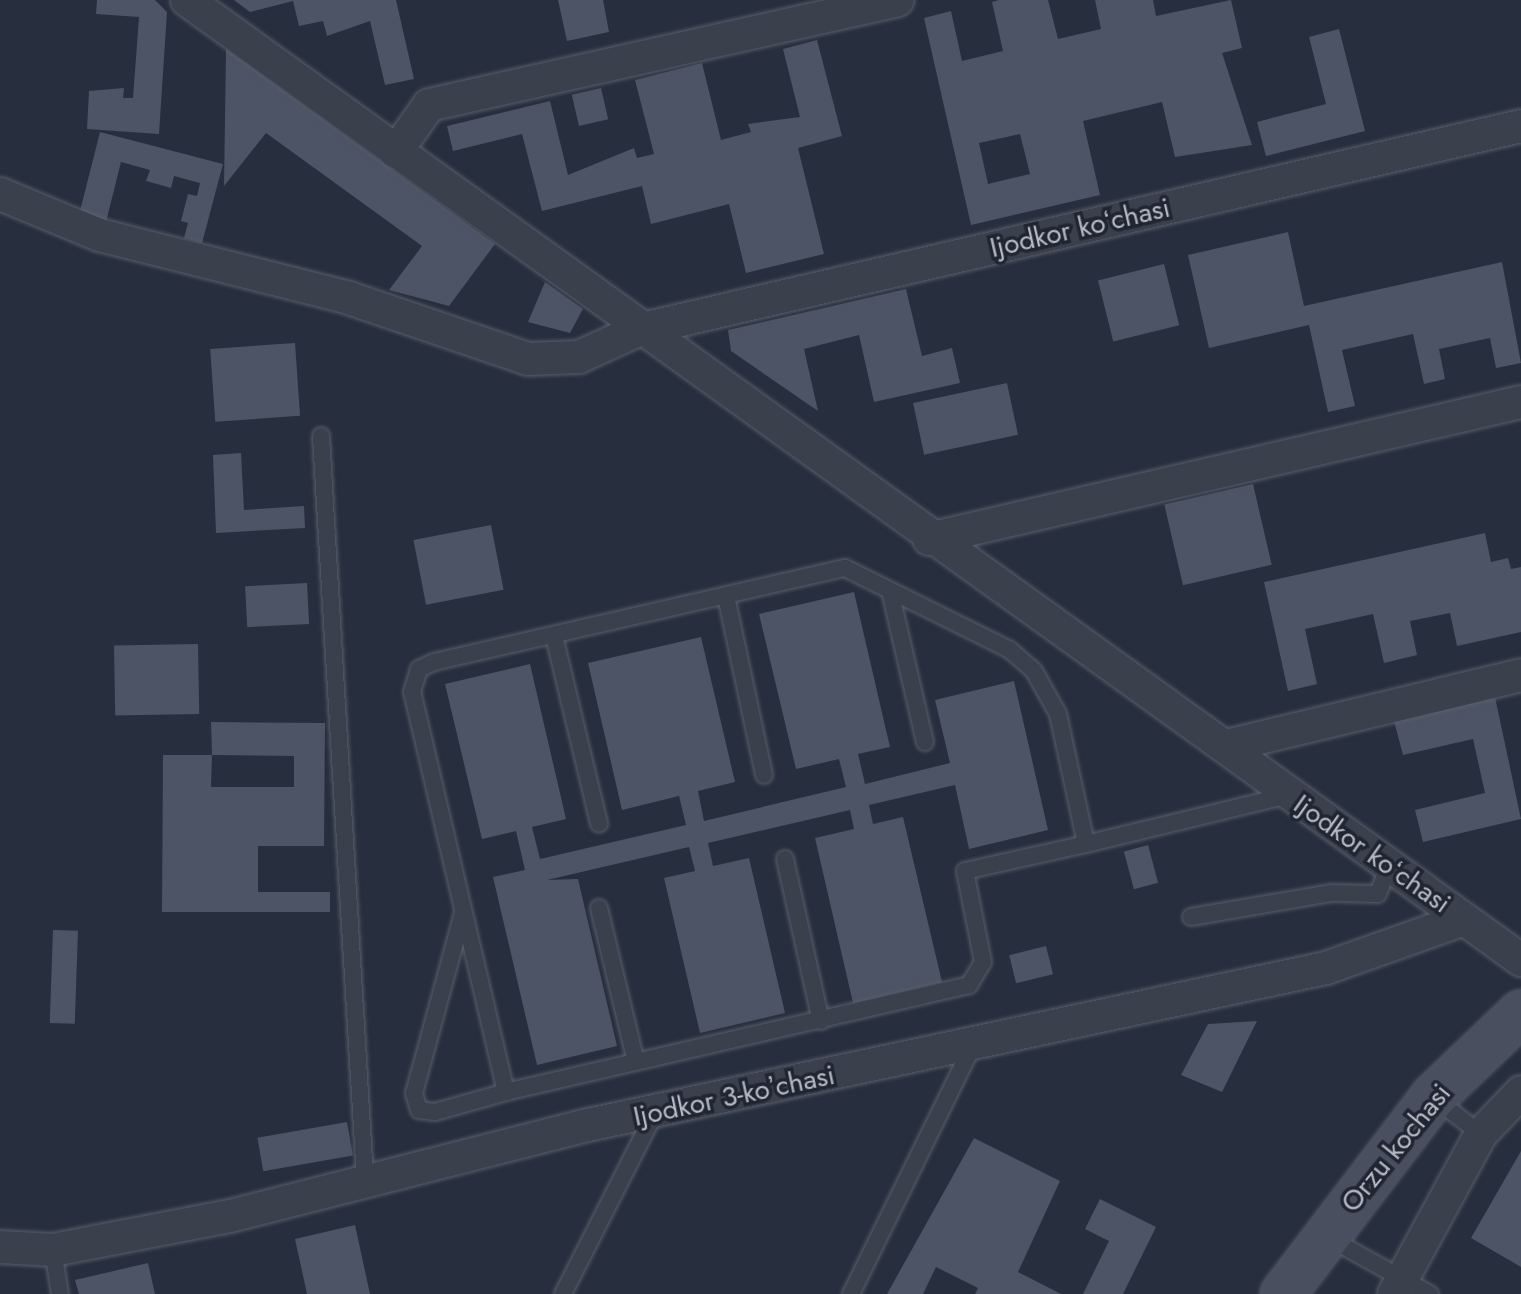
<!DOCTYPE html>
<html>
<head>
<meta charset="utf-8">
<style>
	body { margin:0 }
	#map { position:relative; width:1521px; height:1294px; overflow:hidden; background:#272e3d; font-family:Jost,sans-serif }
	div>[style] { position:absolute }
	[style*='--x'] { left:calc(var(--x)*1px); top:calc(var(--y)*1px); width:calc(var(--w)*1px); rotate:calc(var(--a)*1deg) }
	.building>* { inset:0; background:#4d5465; transform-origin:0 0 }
	.roads { filter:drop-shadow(0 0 2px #595e6b) drop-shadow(0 0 2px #595e6b) }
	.lane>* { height:16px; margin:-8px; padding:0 8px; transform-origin:8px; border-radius:8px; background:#3b404d }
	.street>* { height:32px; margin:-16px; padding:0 16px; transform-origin:16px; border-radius:16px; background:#3b404d }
	.secondary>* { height:44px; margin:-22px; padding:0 22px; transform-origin:22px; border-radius:22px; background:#494f5f }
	span { translate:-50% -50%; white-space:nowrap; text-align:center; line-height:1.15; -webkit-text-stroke:7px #202532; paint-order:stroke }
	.street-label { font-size:28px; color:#b7bbc8 }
</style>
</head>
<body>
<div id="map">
	<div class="building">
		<i style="clip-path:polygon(97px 0,155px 0,167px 12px,159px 134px,87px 129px,89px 91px,124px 88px,123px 98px,133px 98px,139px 17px,96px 14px)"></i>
		<i style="clip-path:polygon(234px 0,396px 0,414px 79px,385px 85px,370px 21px,327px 36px,323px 21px,299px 26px,293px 1px,250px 12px)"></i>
		<i style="clip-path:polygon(558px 0,603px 0,609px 32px,567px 41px)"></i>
		<i style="clip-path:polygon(evenodd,999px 0,1048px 0,1058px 39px,1101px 29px,1095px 0,1153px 0,1156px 16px,1231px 0,1242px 48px,1222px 53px,1252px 145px,1175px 157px,1162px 102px,1083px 121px,1100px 195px,971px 225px,924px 18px,951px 11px,962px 61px,1003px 51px,992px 2px,999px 0,1020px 134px,1030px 174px,988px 184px,979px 143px,1020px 134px)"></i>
		<i style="clip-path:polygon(1339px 29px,1365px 131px,1266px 156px,1257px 122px,1326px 104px,1309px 37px)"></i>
		<i style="clip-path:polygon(817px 40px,842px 136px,798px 148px,824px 254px,746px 273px,729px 204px,651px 224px,642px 186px,542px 211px,522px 134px,453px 151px,447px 126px,550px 101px,568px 175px,634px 148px,637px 158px,654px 154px,635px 80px,702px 63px,721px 140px,751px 132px,748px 124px,800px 117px,783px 49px)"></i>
		<i style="clip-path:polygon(226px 49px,495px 244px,449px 306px,389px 290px,422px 246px,266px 133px,224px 186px)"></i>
		<i style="left:601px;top:88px;width:32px;height:30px;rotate:77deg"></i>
		<i style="clip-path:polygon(100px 132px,223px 164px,202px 243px,184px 238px,188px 223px,181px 221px,188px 194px,197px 196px,200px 183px,174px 176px,171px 188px,146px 181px,150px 170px,121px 162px,106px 222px,79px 215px)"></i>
		<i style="clip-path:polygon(1288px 232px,1304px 306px,1502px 262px,1521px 363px,1496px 368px,1490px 338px,1439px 349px,1445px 379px,1424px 384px,1413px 334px,1342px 350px,1355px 406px,1328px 412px,1309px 325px,1209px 348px,1188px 255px)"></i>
		<i style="left:1164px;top:264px;width:63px;height:68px;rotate:76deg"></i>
		<i style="clip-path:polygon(545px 282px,583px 309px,570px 333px,528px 322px)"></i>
		<i style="clip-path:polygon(906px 289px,922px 356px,952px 348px,960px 383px,874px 402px,859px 335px,804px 349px,818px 411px,731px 351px,728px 330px)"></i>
		<i style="left:295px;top:343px;width:73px;height:85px;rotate:86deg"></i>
		<i style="left:1007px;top:383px;width:53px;height:96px;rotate:78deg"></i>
		<i style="clip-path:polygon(241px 453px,244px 510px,304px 506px,305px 528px,216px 533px,213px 455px)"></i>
		<i style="left:1253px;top:484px;width:83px;height:91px;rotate:77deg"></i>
		<i style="left:491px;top:525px;width:66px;height:79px;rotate:79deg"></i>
		<i style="clip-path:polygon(1485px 533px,1491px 562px,1508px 558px,1511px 569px,1521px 567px,1521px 632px,1457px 646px,1450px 613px,1410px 621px,1417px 655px,1384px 663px,1373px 614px,1305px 629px,1317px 684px,1288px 691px,1264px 582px)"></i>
		<i style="left:307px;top:583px;width:41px;height:62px;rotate:87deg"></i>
		<i style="clip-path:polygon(854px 592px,890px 747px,858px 754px,865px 784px,950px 763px,935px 700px,1014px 681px,1048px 830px,969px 849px,955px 785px,869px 805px,873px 824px,903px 817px,942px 982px,853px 1003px,815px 838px,854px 829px,850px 810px,708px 843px,713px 866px,749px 858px,785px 1013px,700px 1033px,664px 878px,695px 871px,689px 847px,547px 880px,578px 879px,617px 1046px,537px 1065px,493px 877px,525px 870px,516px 831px,482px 839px,445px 684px,530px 664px,566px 819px,532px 827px,540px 859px,686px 825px,679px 796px,622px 810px,588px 663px,701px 637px,735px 782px,698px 791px,704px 821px,846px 787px,839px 759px,796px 769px,759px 614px)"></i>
		<i style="left:198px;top:644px;width:70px;height:84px;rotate:89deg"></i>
		<i style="clip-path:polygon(1495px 697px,1521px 819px,1423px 842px,1415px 810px,1485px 793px,1473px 739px,1403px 755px,1394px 721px)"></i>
		<i style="clip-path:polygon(211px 722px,325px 723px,324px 846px,258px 846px,258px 892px,330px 892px,330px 912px,162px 912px,163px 755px,212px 755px,211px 787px,294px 787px,294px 756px,212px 755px)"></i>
		<i style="left:1148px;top:845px;width:39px;height:25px;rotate:75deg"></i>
		<i style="left:53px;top:930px;width:25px;height:93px;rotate:2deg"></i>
		<i style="left:1046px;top:946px;width:29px;height:38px;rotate:76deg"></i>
		<i style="clip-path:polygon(1257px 1021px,1222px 1092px,1181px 1075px,1208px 1024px)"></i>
		<i style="left:347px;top:1122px;width:34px;height:91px;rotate:80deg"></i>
		<i style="clip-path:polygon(974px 1138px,1060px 1181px,1018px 1272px,1061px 1294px,975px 1294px,978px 1288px,936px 1267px,923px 1294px,887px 1294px)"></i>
		<i style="clip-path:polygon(1521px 1151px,1521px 1267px,1471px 1238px)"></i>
		<i style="clip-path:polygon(1100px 1199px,1156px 1227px,1123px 1294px,1083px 1294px,1109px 1241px,1085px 1229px)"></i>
		<i style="clip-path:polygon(355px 1225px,370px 1294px,307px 1294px,295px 1239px)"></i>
		<i style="clip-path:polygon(148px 1263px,155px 1294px,79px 1294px,75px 1280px)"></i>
	</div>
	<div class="roads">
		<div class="lane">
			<i style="--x:321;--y:436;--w:743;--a:86.61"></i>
			<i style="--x:891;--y:595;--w:151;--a:77"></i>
			<i style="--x:726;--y:596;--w:183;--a:78"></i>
			<i style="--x:554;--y:636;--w:193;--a:76.5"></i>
			<i style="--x:1086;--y:844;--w:124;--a:167.4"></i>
			<i style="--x:965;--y:871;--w:93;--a:78.8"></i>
			<i style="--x:983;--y:962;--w:27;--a:121"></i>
			<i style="--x:969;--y:985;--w:475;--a:167"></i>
			<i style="--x:506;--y:1092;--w:411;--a:-103.2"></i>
			<i style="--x:412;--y:692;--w:24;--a:-73"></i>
			<i style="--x:419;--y:669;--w:17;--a:-25"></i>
			<i style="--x:434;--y:662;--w:422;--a:-12.9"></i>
			<i style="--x:845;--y:568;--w:184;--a:26.4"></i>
			<i style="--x:1010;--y:650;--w:32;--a:41"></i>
			<i style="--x:1034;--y:671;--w:49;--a:60.8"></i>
			<i style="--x:1058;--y:714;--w:133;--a:77.8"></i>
			<i style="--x:1086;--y:844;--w:209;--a:-13.6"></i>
			<i style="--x:785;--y:859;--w:166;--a:77.5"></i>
			<i style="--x:599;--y:908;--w:158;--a:76.5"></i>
			<i style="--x:463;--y:913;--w:187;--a:105.2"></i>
			<i style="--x:414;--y:1093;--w:18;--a:74"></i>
			<i style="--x:419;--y:1110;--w:16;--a:7"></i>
			<i style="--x:435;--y:1112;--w:74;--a:-15.7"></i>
			<i style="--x:1191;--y:917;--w:143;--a:-9.7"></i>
			<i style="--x:1332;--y:893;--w:46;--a:1.2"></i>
			<i style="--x:1378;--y:894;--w:30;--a:-69"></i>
			<i style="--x:1434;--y:1098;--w:59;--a:37.5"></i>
			<i style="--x:1327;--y:1237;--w:118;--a:29"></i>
			<i style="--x:53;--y:1250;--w:45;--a:81"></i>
			<i style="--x:563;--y:1294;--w:201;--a:-63.1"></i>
			<i style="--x:851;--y:1294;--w:280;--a:-63.9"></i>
		</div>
		<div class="street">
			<i style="--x:187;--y:0;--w:1644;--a:35.74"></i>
			<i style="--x:396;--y:152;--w:57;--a:-54.9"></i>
			<i style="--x:429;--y:105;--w:480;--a:-12.6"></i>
			<i style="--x:0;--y:194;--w:107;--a:22.5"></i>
			<i style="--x:99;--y:235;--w:258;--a:14.1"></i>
			<i style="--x:349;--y:298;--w:189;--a:18.8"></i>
			<i style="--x:528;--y:359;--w:51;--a:-2.2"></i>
			<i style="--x:579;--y:357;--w:65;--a:-24.6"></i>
			<i style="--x:638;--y:330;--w:906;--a:-13.01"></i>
			<i style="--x:929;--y:539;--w:608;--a:-13.03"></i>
			<i style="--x:1226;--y:746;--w:303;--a:-13.5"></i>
			<i style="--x:0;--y:1247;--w:53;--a:3.2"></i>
			<i style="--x:53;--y:1250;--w:180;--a:-10.9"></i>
			<i style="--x:230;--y:1216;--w:369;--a:-14.3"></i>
			<i style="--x:588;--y:1125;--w:755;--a:-12.01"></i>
			<i style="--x:1326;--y:968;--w:146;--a:-19.5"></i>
			<i style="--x:1394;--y:1294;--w:182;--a:-61.5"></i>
			<i style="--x:1481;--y:1134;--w:58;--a:-46.4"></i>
		</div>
		<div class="secondary">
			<i style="--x:1283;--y:1294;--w:248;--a:-52.7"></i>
			<i style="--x:1433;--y:1097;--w:122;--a:-43.7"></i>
		</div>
	</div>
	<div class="street-label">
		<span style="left:1080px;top:228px;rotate:-13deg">Ijodkor koʻchasi</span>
		<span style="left:1372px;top:854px;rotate:35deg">Ijodkor koʻchasi</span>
		<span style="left:734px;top:1096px;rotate:-12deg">Ijodkor 3-koʼchasi</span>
		<span style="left:1396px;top:1148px;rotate:-51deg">Orzu kochasi</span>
	</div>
</div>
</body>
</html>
